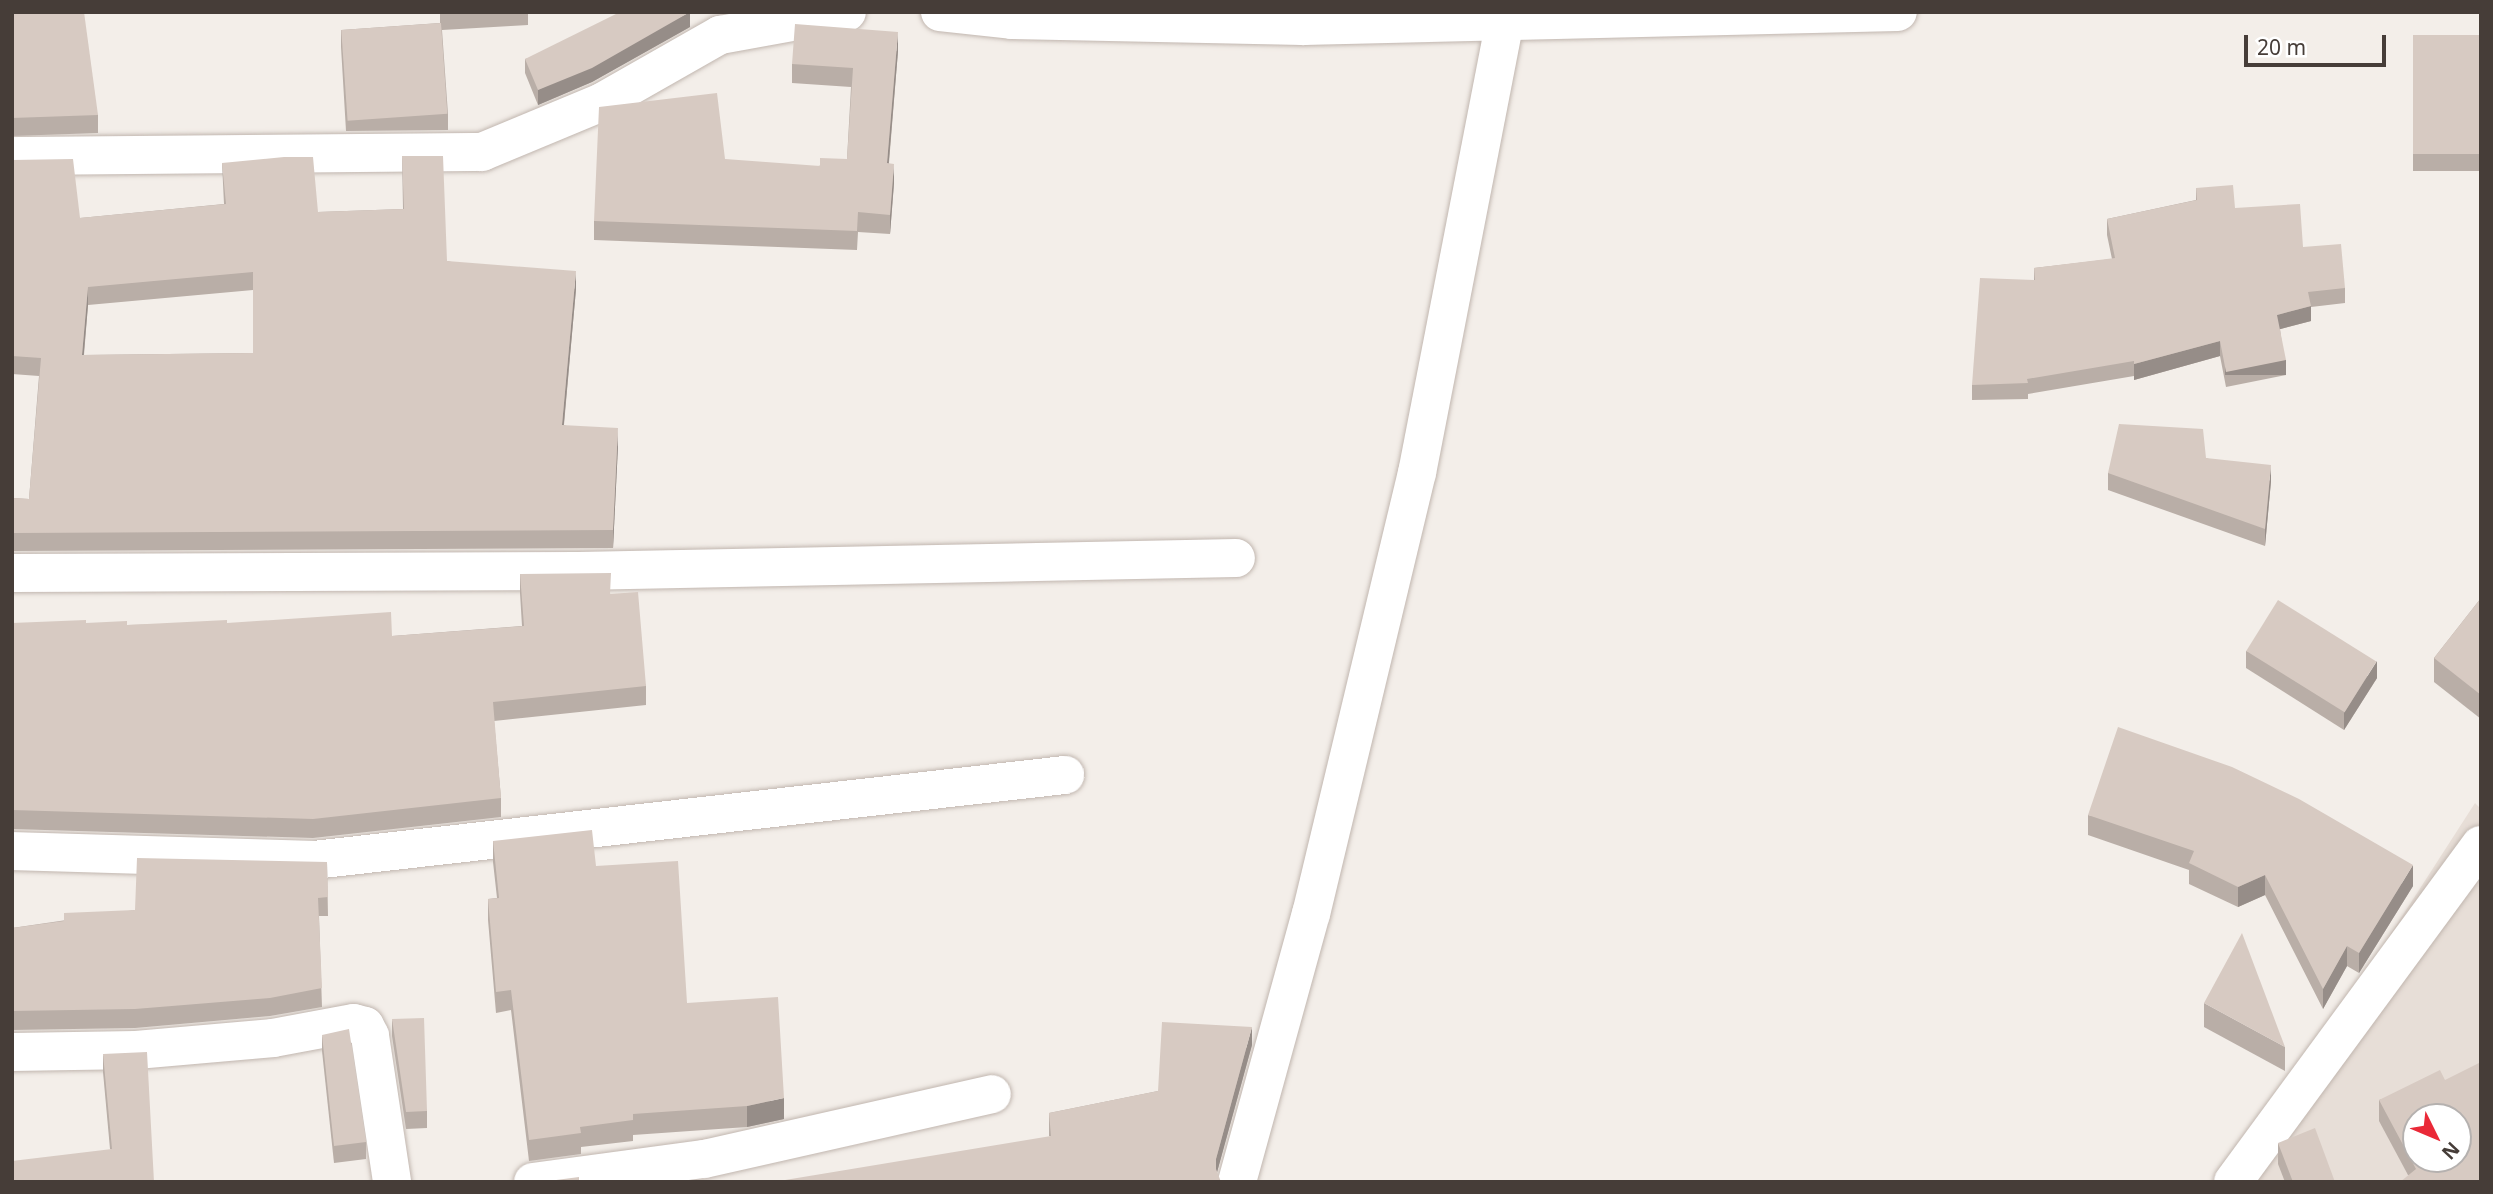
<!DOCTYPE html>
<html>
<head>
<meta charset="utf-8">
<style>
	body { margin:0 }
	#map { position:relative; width:2493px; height:1194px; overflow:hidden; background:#f3eee9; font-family:"Noto Sans",sans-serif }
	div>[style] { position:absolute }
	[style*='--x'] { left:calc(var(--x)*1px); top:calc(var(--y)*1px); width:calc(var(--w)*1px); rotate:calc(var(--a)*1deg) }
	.residential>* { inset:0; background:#e7ded7 }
	.roads { filter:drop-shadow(0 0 2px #c1b6af) drop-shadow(0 0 2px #c1b6af) }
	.minor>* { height:38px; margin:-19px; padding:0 19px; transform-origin:19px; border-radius:19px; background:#fff }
	.wall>* { inset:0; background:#b9aea7; transform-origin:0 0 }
	.shaded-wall>* { inset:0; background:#968d88; transform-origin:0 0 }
	.building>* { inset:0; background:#d7cac2; transform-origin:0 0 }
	span { translate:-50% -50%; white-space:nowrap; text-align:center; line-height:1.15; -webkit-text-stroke:6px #fff; paint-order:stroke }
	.frame { position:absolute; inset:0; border:14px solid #463d38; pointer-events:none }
	.north { position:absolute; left:2402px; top:1103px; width:70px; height:70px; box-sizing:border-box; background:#fff; border:2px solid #b5b1af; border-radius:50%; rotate:133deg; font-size:19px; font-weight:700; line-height:28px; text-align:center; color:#463d38 }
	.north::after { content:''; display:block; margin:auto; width:24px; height:32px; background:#ea2938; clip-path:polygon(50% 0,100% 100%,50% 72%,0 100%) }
	.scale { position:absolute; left:2244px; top:35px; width:142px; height:32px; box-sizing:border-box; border:4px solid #463d38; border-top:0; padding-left:9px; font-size:21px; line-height:24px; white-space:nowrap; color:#463d38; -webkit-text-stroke:5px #fff; paint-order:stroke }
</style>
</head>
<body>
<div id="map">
	<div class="residential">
		<i style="clip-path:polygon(evenodd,2475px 803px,2481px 809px,2481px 1182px,2231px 1182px,2475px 803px,2416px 1117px,2458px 1117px,2458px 1159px,2416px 1159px,2416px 1117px)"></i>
	</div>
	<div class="roads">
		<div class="minor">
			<i style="--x:940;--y:12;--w:72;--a:6.3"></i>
			<i style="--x:1012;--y:20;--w:291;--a:1.2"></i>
			<i style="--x:1289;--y:12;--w:20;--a:45"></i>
			<i style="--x:1303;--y:26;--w:595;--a:-1.35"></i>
			<i style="--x:12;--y:156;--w:470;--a:-0.5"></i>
			<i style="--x:482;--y:152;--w:130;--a:-22.6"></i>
			<i style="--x:602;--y:102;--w:136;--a:-29.6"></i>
			<i style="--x:720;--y:35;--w:129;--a:-10.3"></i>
			<i style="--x:12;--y:573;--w:566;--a:-0.2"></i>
			<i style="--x:578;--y:571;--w:658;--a:-1.13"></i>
			<i style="--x:12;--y:851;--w:302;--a:1.7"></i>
			<i style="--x:314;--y:860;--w:756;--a:-6.46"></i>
			<i style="--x:12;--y:1052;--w:124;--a:-0.9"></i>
			<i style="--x:136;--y:1050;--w:138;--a:-5"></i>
			<i style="--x:273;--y:1038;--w:82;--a:-10.5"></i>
			<i style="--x:354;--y:1023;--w:11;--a:15"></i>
			<i style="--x:365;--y:1026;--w:11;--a:63"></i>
			<i style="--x:370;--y:1036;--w:148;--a:81.4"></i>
			<i style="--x:533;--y:1182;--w:173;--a:-7.7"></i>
			<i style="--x:704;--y:1159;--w:295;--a:-12.7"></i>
			<i style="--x:1237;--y:1182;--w:278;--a:-74.6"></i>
			<i style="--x:1311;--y:914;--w:454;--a:-76.5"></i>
			<i style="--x:1417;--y:473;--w:460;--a:-79"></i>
			<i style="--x:2233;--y:1182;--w:418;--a:-53.7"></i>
		</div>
	</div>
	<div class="wall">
		<i style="clip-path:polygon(12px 12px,98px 115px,98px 133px,12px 136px)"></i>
		<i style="clip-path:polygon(440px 12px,528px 12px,528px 25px,442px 30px,448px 114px,448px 130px,346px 131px,341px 47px,341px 30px,440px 23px)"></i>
		<i style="clip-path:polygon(690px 27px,592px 82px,538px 105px,525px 73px,525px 59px)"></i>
		<i style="left:2481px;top:35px;width:136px;height:68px;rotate:90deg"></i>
		<i style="clip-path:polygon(898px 51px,889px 163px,894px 183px,890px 234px,858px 232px,857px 250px,594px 240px,594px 221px,847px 159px,851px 87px,792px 83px,792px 64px)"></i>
		<i style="clip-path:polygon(evenodd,402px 156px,447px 261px,576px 289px,564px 425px,618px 446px,613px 548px,12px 551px,12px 498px,29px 499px,39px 376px,12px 374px,12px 160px,80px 218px,224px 204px,222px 163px,318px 212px,403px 209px,402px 156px,253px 290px,253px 353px,84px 355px,88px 305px,253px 290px)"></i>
		<i style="clip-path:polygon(2196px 188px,2235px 208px,2303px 247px,2345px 288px,2345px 303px,2311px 307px,2311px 321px,2280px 329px,2286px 375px,2226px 387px,2220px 356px,2134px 380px,2134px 376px,2028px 394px,2028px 399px,1972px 400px,1972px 385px,2034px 280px,2034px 268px,2112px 259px,2107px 235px,2107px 219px,2196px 200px)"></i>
		<i style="clip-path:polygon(2206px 458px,2271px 481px,2265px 546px,2108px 490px,2108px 473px)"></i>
		<i style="clip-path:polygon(520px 574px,611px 594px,646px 686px,646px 705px,494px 721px,501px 798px,501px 817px,313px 838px,12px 829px,12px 623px,86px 623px,127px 625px,227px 623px,392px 636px,522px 626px,520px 593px)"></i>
		<i style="clip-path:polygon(2481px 598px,2481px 719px,2434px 682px,2434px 658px)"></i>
		<i style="clip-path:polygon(2246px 651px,2377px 678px,2344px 730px,2246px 668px)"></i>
		<i style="clip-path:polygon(2088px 815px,2413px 886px,2359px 973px,2347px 966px,2323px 1009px,2265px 895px,2238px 907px,2189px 884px,2189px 870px,2088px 835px)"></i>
		<i style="clip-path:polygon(493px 841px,596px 866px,687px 1003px,784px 1119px,747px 1127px,633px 1135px,633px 1141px,581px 1147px,581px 1154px,529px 1161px,511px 1010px,496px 1013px,488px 920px,488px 899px,497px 898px,493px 862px)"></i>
		<i style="clip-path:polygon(327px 862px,328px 916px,319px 916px,322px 1007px,270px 1016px,135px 1028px,12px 1030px,12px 928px,135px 910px)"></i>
		<i style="clip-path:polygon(2204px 1003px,2285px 1047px,2285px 1071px,2204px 1027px)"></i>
		<i style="clip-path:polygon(392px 1019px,427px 1111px,427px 1128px,406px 1129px,392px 1036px)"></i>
		<i style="clip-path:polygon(322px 1035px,366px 1142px,366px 1159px,334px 1163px,322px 1051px)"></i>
		<i style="clip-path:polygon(1252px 1045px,1217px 1172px,1049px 1136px,1049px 1113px,1158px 1091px)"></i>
		<i style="clip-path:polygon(103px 1054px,154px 1182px,110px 1149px,103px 1072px)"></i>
		<i style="clip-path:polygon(2445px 1080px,2481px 1182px,2408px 1175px,2379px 1121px,2379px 1100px)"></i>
		<i style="clip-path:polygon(2278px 1143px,2335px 1182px,2285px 1182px,2278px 1164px)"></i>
	</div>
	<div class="shaded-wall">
		<i style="clip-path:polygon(690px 12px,690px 27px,592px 82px,538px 105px,538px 90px)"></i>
		<i style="clip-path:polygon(898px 32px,898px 51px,887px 183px,887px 163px)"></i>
		<i style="clip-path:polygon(894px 164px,894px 183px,890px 234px,890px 215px)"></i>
		<i style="clip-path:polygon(576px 271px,576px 289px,562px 444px,562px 425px)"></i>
		<i style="clip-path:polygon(88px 287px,88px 305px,82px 374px,82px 355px)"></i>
		<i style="clip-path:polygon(2311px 306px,2311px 321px,2277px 330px,2277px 315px)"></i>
		<i style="clip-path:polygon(2220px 341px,2220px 356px,2134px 380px,2134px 364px)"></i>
		<i style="left:2286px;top:360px;width:15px;height:61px;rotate:90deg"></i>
		<i style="clip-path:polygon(618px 428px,618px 446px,613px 548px,613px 530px)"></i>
		<i style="clip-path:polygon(2271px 465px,2271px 481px,2265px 546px,2265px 529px)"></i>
		<i style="clip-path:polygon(2377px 661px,2377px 678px,2344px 730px,2344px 713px)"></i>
		<i style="clip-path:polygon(2413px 865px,2413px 886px,2359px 973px,2359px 953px)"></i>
		<i style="clip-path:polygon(2265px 875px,2265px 895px,2238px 907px,2238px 887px)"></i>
		<i style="clip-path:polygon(2347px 946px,2347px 966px,2323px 1009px,2323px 989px)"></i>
		<i style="clip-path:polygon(1252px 1027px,1252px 1045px,1216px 1176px,1216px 1159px)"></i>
		<i style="clip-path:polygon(784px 1098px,784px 1119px,747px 1127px,747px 1106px)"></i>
	</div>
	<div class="building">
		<i style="clip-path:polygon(12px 12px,84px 12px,98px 115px,12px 118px)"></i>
		<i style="clip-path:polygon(620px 12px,690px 12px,592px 68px,538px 90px,525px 59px)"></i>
		<i style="left:441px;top:23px;width:91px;height:100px;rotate:86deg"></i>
		<i style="clip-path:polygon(795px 24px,898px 32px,887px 163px,894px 164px,890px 215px,858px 212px,857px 231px,594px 221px,599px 107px,717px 93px,725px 159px,820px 166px,820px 158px,847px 159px,853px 68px,792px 64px)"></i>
		<i style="left:2481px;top:35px;width:119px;height:68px;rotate:90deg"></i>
		<i style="clip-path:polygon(evenodd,402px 156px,443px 156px,447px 261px,576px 271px,562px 425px,618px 428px,613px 530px,12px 533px,12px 498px,29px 499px,41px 358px,12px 356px,12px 160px,73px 159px,80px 218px,226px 204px,222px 163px,284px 157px,313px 157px,318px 212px,404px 209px,402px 156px,253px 272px,253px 353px,82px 355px,88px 287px,253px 272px)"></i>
		<i style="clip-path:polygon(2233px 185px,2235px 208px,2300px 204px,2303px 247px,2341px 244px,2345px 288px,2308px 292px,2311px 306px,2277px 315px,2286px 360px,2226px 372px,2220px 341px,2134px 364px,2134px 361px,2027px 379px,2028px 383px,1972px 385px,1980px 278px,2035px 280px,2034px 268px,2115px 258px,2107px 219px,2197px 200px,2196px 188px)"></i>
		<i style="clip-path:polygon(2119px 424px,2203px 429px,2206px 458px,2271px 465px,2265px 529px,2108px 473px)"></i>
		<i style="clip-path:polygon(611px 573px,610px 594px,638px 592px,646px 686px,493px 702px,501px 798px,313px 819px,12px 810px,12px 623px,86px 620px,86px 623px,127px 621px,127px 625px,227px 620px,227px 623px,391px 612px,392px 636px,524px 626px,520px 574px)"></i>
		<i style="clip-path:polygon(2481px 598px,2481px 695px,2434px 658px)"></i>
		<i style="left:2278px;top:600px;width:116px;height:60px;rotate:32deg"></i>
		<i style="clip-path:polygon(2118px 727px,2232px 767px,2299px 799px,2413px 865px,2359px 953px,2347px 946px,2323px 989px,2265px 875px,2238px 887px,2189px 863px,2194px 851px,2088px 815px)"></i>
		<i style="clip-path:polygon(592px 830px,596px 866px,678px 861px,687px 1003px,778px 997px,784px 1098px,747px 1106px,633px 1114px,633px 1120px,580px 1127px,581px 1133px,529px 1140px,511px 990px,496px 992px,488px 899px,499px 898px,493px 841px)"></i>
		<i style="clip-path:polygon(137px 858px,327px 862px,328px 897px,318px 898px,322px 988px,270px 998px,135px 1009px,12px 1011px,12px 928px,64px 921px,64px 913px,135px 910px)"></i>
		<i style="clip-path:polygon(2242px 933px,2285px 1047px,2204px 1003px)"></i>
		<i style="clip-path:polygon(424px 1018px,427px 1111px,406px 1112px,392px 1019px)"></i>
		<i style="clip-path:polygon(1162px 1022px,1252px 1027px,1216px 1159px,1216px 1169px,1221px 1182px,773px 1182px,1051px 1136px,1049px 1113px,1158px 1091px)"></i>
		<i style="clip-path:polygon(349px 1029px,366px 1142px,334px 1146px,322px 1035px)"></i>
		<i style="clip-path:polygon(147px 1052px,154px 1182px,12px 1182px,12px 1161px,112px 1149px,103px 1054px)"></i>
		<i style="clip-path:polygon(evenodd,2481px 1062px,2481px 1182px,2400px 1182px,2416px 1169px,2379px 1100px,2440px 1070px,2445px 1080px,2481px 1062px,2416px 1117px,2458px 1117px,2458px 1159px,2416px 1159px,2416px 1117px)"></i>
		<i style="clip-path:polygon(2315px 1128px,2335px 1182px,2293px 1182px,2278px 1143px)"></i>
		<i style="clip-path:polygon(579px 1177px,579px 1182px,541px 1182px)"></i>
	</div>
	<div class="frame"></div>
	<div class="north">N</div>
	<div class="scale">20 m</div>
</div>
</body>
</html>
